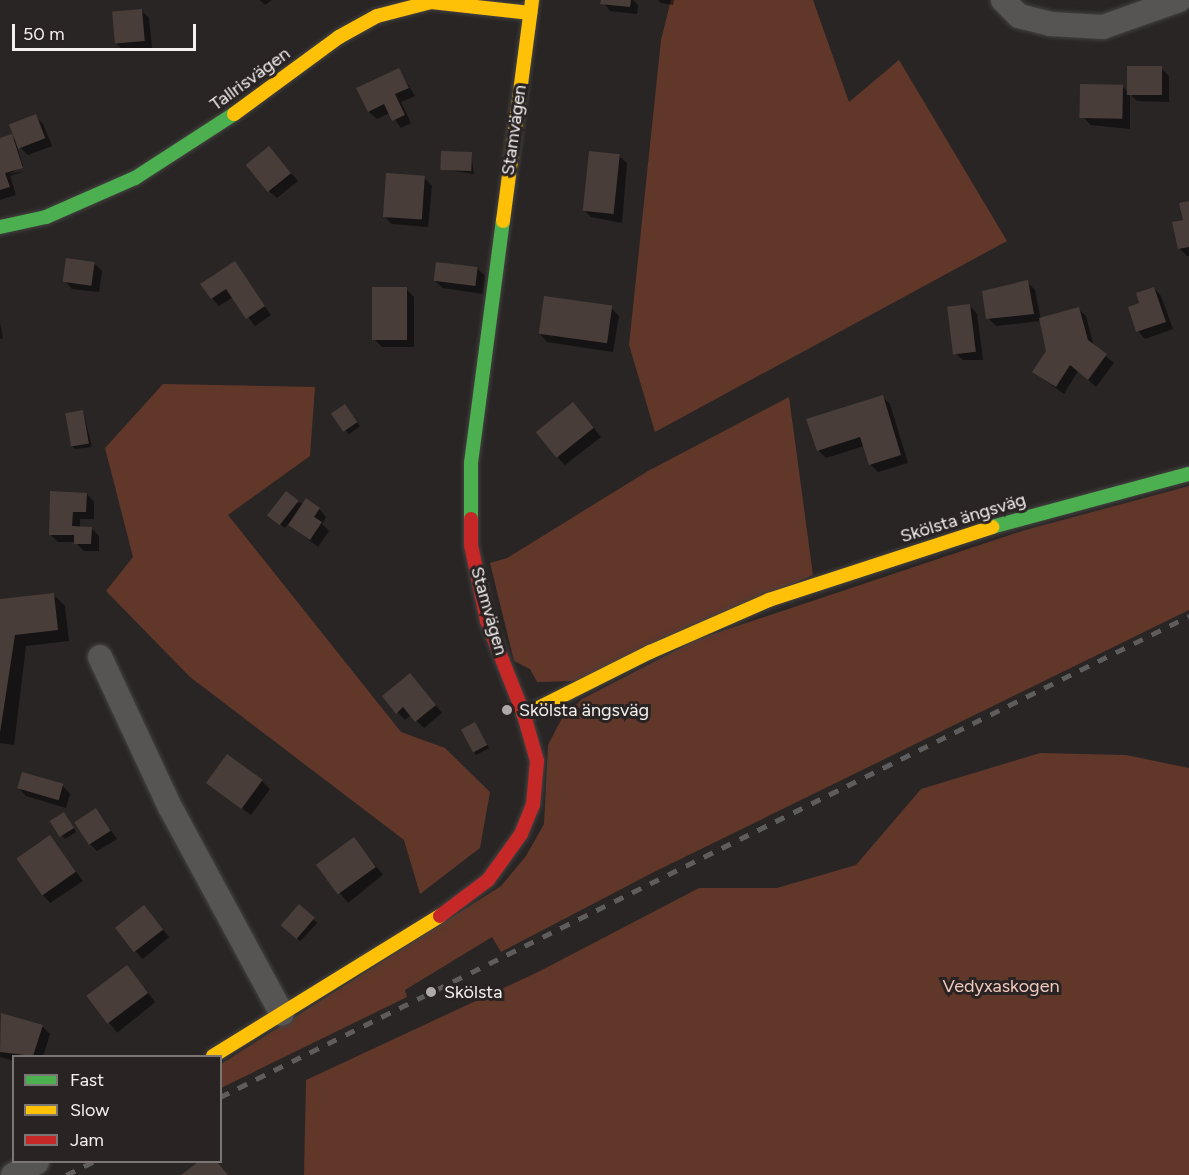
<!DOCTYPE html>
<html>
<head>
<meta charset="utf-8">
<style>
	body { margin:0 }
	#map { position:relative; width:1189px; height:1175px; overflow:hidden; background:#282524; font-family:Figtree,sans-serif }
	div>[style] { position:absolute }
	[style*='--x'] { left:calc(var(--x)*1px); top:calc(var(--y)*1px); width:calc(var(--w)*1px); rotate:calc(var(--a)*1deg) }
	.green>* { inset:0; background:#61372a }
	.shadow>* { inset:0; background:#0007; transform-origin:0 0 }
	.building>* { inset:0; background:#493d39; transform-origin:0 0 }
	.roads { filter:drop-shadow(0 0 2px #444241) drop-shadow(0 0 2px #444241) }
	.street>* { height:24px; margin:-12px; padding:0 12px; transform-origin:12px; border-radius:12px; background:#575554 }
	.fast>* { height:14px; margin:-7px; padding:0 7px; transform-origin:7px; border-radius:7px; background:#4caf50 }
	.slow>* { height:14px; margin:-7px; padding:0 7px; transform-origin:7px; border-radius:7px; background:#ffc107 }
	.jam>* { height:14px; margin:-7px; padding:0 7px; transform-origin:7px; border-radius:7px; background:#c62828 }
	.rail>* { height:4.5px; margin-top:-2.25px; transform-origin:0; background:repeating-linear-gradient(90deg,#5e5c5c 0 10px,transparent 0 20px) }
	.dots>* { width:16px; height:16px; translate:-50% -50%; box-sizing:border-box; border:3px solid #292423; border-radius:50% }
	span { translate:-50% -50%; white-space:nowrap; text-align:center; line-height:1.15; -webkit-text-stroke:6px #292423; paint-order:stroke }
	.street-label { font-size:18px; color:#f4f1f0 }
	.poi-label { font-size:18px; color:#f4f1f0 }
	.left { translate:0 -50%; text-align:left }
	.park-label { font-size:18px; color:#f3c9bd }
	.legend { position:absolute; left:12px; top:1055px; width:210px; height:108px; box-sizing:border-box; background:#292423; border:2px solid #7a7675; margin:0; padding:8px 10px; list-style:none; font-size:18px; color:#f4f1f0 }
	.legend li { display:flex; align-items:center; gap:12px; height:30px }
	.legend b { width:30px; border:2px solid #7a7675 }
	.scale { position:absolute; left:12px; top:24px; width:184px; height:27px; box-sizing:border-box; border:3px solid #f4f1f0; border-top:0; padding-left:8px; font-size:18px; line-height:21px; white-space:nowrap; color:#f4f1f0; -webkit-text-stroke:4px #292423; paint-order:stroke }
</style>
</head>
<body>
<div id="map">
	<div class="green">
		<i style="clip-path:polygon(671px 0,813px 0,849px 102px,899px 60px,1007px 241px,655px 432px,629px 345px,661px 40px)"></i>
		<i style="clip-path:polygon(163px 384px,315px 387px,310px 456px,228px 515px,401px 732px,445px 748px,490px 792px,480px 848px,420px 894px,404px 840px,190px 677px,106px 591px,133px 557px,105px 448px)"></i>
		<i style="clip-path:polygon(789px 397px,813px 575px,575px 681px,537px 682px,530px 669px,514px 661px,490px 563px,507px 558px,648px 471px)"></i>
		<i style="clip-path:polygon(1189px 486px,1189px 610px,654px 872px,501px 952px,492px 937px,405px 990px,407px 997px,221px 1088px,221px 1064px,501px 886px,526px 856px,544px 824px,548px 745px,561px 720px,582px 699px,698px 639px,1025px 530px)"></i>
		<i style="clip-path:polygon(1040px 753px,1126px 755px,1189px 768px,1189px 1175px,304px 1175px,306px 1080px,540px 971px,699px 888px,777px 888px,856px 865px,921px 789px)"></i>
	</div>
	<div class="shadow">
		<i style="clip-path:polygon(260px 0,272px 0,265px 5px)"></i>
		<i style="clip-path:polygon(602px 0,633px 0,638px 5px,637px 14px,610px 11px)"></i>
		<i style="clip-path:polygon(658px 0,674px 0,673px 5px,661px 3px)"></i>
		<i style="clip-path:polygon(141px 10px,149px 18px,152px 48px,124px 51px,116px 43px)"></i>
		<i style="clip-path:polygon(1161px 68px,1169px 76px,1169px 102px,1137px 101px,1130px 94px,1130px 129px,1091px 125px,1083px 117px,1123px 87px,1129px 93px)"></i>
		<i style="clip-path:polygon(399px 70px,415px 96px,401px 102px,411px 123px,401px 128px,390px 113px,377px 119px,369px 112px)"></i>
		<i style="clip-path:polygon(35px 116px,43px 124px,52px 146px,28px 155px,16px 143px,23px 166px,9px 174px,25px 171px,10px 176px,16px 195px,0 200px,0 139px,11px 136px,18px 143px)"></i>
		<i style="clip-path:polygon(471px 153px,474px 174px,441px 169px)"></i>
		<i style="clip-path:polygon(276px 156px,298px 181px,277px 198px,269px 191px)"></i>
		<i style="clip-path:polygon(619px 156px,627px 163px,622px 223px,591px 217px,583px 209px)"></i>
		<i style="clip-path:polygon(424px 178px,432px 186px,428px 227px,392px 224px,384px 216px)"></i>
		<i style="clip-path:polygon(1189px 203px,1189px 256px,1187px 256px,1179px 248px)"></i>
		<i style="clip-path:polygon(94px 263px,102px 271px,99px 292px,72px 289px,65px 281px)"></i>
		<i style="clip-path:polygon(235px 263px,271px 315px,255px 326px,233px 297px,219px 306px,212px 298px)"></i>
		<i style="clip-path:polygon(477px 268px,485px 276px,483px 294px,443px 288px,435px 281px)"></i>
		<i style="clip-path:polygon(1027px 282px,1035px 290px,1041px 320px,1078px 309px,1086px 316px,1094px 347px,1114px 363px,1096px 387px,1078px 371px,1064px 394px,1034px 372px,1047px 351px,1041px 321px,996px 326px,988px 318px)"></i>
		<i style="clip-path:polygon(1154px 288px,1161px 296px,1173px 329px,1145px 339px,1138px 331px)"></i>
		<i style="clip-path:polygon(406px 289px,414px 297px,414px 347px,382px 347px,374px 339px)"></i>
		<i style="clip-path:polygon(970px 306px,977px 314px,983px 360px,963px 360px,955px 353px)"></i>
		<i style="clip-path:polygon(611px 308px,619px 316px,613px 352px,547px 342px,540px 334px)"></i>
		<i style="clip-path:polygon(0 323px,3px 338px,0 339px)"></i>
		<i style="clip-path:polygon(882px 397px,890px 404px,908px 463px,878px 472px,870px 464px,864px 446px,826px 458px,818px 450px)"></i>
		<i style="left:345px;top:406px;width:25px;height:14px;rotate:53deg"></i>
		<i style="clip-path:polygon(83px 411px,92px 447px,75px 449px,72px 446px)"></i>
		<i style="clip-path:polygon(580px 411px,601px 437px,565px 465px,558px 458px)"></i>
		<i style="clip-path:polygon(87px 494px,94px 502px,94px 519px,80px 519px,80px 528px,91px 528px,99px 536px,99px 551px,84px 551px,75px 542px,58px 542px,50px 534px)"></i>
		<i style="clip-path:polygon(298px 502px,319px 509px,326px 517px,322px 524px,329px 531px,318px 547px,288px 524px,285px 528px,273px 519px)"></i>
		<i style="clip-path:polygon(53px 594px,65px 606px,69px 641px,26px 646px,14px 745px,0 743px,0 601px)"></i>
		<i style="clip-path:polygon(418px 683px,442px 713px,424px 728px,411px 715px,405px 720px,384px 697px)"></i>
		<i style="clip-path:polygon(475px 724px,489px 748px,476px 755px,473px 751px)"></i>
		<i style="clip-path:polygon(23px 774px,63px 786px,70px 794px,66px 808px,26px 796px,19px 788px)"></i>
		<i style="clip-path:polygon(262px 781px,270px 789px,251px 815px,208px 783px)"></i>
		<i style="clip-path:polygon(96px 809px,117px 839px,97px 851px,90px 844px)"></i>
		<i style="clip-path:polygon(67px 817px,76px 832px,65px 839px,62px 836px)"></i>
		<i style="clip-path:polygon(50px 837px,83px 881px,50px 903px,43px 895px)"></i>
		<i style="left:354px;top:839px;width:46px;height:45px;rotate:51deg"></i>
		<i style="left:299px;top:906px;width:25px;height:25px;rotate:43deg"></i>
		<i style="clip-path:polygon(144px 907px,169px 937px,143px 959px,135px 951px)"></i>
		<i style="left:127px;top:967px;width:45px;height:49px;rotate:51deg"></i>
		<i style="clip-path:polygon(2px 1015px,42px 1026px,50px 1034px,43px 1056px,14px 1056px,14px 1061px,0 1057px)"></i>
	</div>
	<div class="building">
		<i style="clip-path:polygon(601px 0,631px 0,630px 7px,600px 4px)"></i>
		<i style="left:142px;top:9px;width:32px;height:30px;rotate:85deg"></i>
		<i style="left:1162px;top:66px;width:29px;height:35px;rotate:90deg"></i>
		<i style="clip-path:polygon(399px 68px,409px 88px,395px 94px,405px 115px,392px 121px,384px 104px,368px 112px,356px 88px)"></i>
		<i style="left:1080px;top:84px;width:43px;height:34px;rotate:1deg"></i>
		<i style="left:36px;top:114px;width:26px;height:29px;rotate:69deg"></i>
		<i style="clip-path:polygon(12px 134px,23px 168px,5px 173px,10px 187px,0 190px,0 138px)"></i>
		<i style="left:269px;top:146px;width:35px;height:30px;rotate:51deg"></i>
		<i style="left:441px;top:151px;width:31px;height:19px;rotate:2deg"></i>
		<i style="left:589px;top:151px;width:31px;height:60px;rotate:6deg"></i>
		<i style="left:386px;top:173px;width:39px;height:44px;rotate:4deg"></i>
		<i style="clip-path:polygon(1189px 201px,1189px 247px,1178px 249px,1172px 222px,1183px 220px,1179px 203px)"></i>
		<i style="left:66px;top:258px;width:29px;height:24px;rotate:8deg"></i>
		<i style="clip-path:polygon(235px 261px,265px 306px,246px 319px,226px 289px,211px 299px,200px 284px)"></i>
		<i style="left:436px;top:262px;width:42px;height:19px;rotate:7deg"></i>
		<i style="clip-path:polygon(1028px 280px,1034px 314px,986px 319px,982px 291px)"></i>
		<i style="left:372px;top:287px;width:35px;height:53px"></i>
		<i style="clip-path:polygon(1154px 287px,1166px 322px,1136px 332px,1128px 307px,1139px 303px,1136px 293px)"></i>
		<i style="left:544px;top:296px;width:69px;height:38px;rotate:8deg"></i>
		<i style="left:970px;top:304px;width:48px;height:23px;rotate:83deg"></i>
		<i style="clip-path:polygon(1079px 307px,1088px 340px,1107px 354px,1088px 380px,1070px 365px,1056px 387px,1032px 372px,1046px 351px,1039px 318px)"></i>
		<i style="clip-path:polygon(883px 395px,901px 455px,869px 465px,860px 437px,817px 451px,806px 419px)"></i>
		<i style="left:573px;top:402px;width:33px;height:48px;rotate:51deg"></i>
		<i style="left:345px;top:404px;width:22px;height:17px;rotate:56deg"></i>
		<i style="left:83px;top:410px;width:34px;height:18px;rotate:80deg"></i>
		<i style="clip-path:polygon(50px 491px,87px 493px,86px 512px,73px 512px,72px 526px,92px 527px,91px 544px,74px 544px,74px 535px,49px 535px)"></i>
		<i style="left:286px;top:491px;width:16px;height:31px;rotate:38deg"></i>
		<i style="clip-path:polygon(306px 498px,320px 508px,314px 517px,322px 522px,310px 540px,288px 525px)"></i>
		<i style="clip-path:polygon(54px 593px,58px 630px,15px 635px,0 733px,0 599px)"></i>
		<i style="clip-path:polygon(410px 673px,436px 705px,415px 722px,403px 707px,396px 714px,382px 696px)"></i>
		<i style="left:475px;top:722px;width:26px;height:16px;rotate:62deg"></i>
		<i style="left:227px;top:754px;width:44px;height:36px;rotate:36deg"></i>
		<i style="left:22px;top:772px;width:43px;height:17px;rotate:16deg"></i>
		<i style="left:96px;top:808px;width:27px;height:26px;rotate:57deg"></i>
		<i style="left:64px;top:812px;width:19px;height:17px;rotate:58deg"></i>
		<i style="left:50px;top:835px;width:45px;height:41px;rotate:55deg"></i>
		<i style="left:354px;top:837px;width:37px;height:47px;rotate:54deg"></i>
		<i style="left:299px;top:904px;width:21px;height:28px;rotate:41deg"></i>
		<i style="left:144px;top:905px;width:31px;height:37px;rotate:52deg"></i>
		<i style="left:127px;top:965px;width:35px;height:51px;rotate:53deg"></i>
		<i style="clip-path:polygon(1px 1013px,43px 1025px,33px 1056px,0 1052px)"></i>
		<i style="clip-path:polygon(198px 1162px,217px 1162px,228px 1175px,181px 1175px)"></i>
	</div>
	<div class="roads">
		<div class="street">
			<i style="--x:1003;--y:0;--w:23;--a:45"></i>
			<i style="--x:1019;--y:16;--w:32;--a:14"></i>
			<i style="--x:1050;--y:24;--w:53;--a:3.2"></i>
			<i style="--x:1103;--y:27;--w:81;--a:-19.6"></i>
			<i style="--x:100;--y:657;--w:166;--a:65"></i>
			<i style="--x:170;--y:807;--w:235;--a:61.6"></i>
			<i style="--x:13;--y:1175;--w:27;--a:-28"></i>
		</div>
		<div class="fast">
			<i style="--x:0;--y:227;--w:47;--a:-12.3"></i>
			<i style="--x:46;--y:217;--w:97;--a:-23.7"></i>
			<i style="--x:135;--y:178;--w:118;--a:-32.9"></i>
			<i style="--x:471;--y:519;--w:56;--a:-90"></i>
			<i style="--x:471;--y:463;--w:244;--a:-82.5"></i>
			<i style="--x:992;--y:527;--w:204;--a:-15.1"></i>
		</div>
		<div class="slow">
			<i style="--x:234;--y:114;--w:130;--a:-36.3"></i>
			<i style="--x:339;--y:37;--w:43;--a:-28.9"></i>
			<i style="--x:377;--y:16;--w:56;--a:-14.5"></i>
			<i style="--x:431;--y:2;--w:100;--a:6.3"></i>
			<i style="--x:503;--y:221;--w:223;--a:-82.5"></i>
			<i style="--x:524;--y:715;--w:141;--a:-26.6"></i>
			<i style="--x:650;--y:652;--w:130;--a:-23.6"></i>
			<i style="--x:769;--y:600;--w:235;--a:-18.1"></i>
			<i style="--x:213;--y:1056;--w:267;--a:-31.7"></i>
		</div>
		<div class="jam">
			<i style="--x:440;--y:916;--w:60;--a:-36.9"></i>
			<i style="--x:488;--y:880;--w:57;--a:-54.3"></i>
			<i style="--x:521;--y:834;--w:31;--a:-68"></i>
			<i style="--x:533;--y:805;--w:44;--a:-84.8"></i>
			<i style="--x:537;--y:761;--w:48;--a:-105.8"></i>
			<i style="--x:524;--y:715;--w:101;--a:-111.5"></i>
			<i style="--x:487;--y:621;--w:78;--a:-101.9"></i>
			<i style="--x:471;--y:545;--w:26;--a:-90"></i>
		</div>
	</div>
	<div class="rail">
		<i style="--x:220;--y:1097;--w:1082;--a:-26.4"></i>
		<i style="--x:66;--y:1175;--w:30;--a:-26"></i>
	</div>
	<div class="dots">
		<i style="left:507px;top:710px;background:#adaaa9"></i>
		<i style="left:431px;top:992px;background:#adaaa9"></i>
	</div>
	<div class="street-label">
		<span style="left:250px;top:79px;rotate:-36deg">Tallrisvägen</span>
		<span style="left:514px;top:130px;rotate:-82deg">Stamvägen</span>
		<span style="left:963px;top:518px;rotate:-17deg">Skölsta ängsväg</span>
		<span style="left:489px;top:611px;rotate:74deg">Stamvägen</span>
	</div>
	<div class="poi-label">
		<span class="left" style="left:519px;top:710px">Skölsta ängsväg</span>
		<span class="left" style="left:444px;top:992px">Skölsta</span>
	</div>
	<div class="park-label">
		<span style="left:1001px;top:986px">Vedyxaskogen</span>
	</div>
	<ul class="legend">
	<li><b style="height:8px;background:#4caf50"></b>Fast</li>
	<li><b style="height:8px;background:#ffc107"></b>Slow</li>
	<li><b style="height:8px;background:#c62828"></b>Jam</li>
	</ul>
	<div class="scale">50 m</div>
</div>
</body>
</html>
